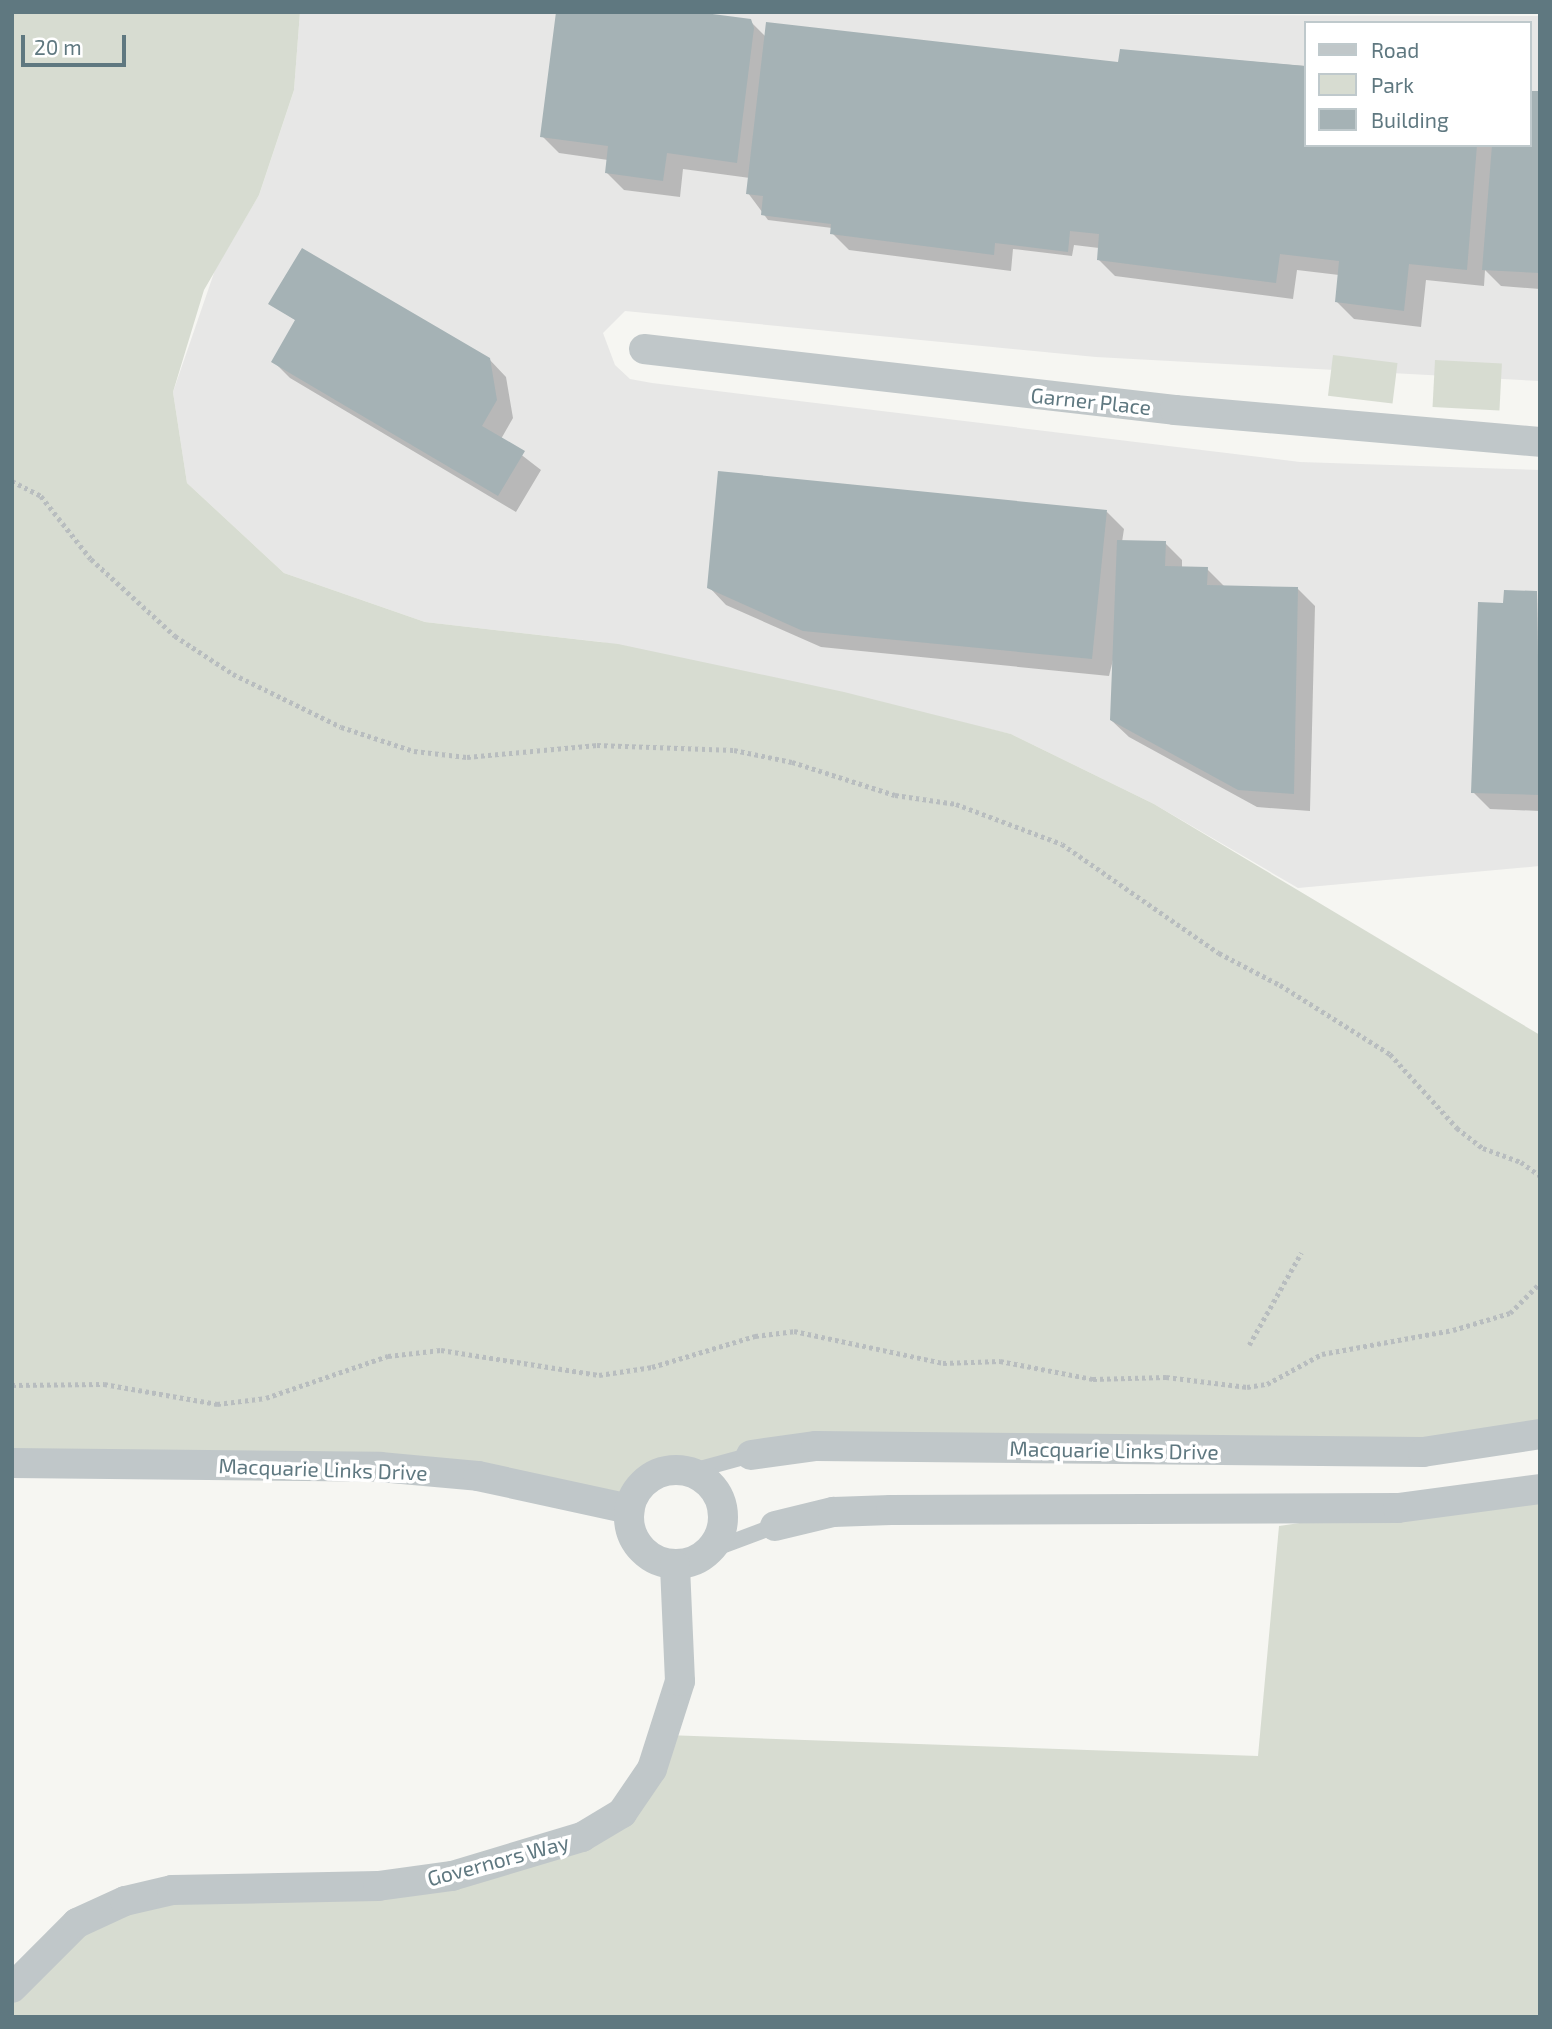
<!DOCTYPE html>
<html>
<head>
<meta charset="utf-8">
<style>
	body { margin:0 }
	#map { position:relative; width:1552px; height:2029px; overflow:hidden; background:#f6f6f2; font-family:"Exo 2",sans-serif }
	div>[style] { position:absolute }
	[style*='--x'] { left:calc(var(--x)*1px); top:calc(var(--y)*1px); width:calc(var(--w)*1px); rotate:calc(var(--a)*1deg) }
	.built>* { inset:0; background:#e7e7e6 }
	.green>* { inset:0; background:#d7dcd1; transform-origin:0 0 }
	.shadow>* { inset:0; background:#0003 }
	.building>* { inset:0; background:#a5b2b5 }
	.path>* { height:4.5px; margin-top:-2.25px; transform-origin:0; background:repeating-linear-gradient(90deg,#b8bdbf 0 3.5px,transparent 0 7px) }
	.service>* { height:16px; margin:-8px; padding:0 8px; transform-origin:8px; border-radius:8px; background:#c0c7c9 }
	.minor>* { height:30px; margin:-15px; padding:0 15px; transform-origin:15px; border-radius:15px; background:#c0c7c9 }
	.minor>.ring { margin:-15px; padding:0; box-sizing:content-box; background:none; border:30px solid #c0c7c9; border-radius:50% }
	span { translate:-50% -50%; white-space:nowrap; text-align:center; line-height:1.15; -webkit-text-stroke:7px #fff; paint-order:stroke }
	.street-label { font-size:21px; color:#5f7880 }
	.frame { position:absolute; inset:0; border:14px solid #5f7880; pointer-events:none }
	.legend { position:absolute; left:1304px; top:21px; width:228px; height:126px; box-sizing:border-box; background:#fff; border:2px solid #bfc9cc; margin:0; padding:9px 12px; list-style:none; font-size:21px; color:#5f7880 }
	.legend li { display:flex; align-items:center; gap:14px; height:35px }
	.legend b { width:35px; border:2px solid #bfc9cc }
	.scale { position:absolute; left:21px; top:35px; width:105px; height:32px; box-sizing:border-box; border:4px solid #5f7880; border-top:0; padding-left:9px; font-size:21px; line-height:24px; white-space:nowrap; color:#5f7880; -webkit-text-stroke:5px #fff; paint-order:stroke }
</style>
</head>
<body>
<div id="map">
	<div class="built">
		<i style="clip-path:polygon(evenodd,300px 12px,1540px 16px,1540px 381px,1096px 357px,625px 311px,603px 333px,615px 365px,630px 379px,652px 383px,1300px 462px,1540px 470px,1540px 866px,1298px 888px,1154px 804px,1011px 734px,601px 642px,425px 622px,284px 573px,187px 483px,173px 392px,215px 270px,259px 195px,294px 90px,300px 12px,1305px 23px,1529px 23px,1529px 145px,1305px 145px,1305px 23px)"></i>
	</div>
	<div class="green">
		<i style="clip-path:polygon(12px 12px,300px 12px,294px 90px,259px 195px,204px 290px,173px 392px,187px 483px,284px 573px,425px 622px,618px 644px,844px 692px,1011px 734px,1154px 804px,1540px 1035px,1540px 1430px,1393px 1455px,830px 1445px,688px 1473px,652px 1471px,631px 1506px,477px 1474px,12px 1461px)"></i>
		<i style="left:1333px;top:355px;width:65px;height:41px;rotate:7deg"></i>
		<i style="left:1435px;top:360px;width:67px;height:47px;rotate:3deg"></i>
		<i style="clip-path:polygon(1540px 1488px,1540px 2017px,12px 2017px,12px 1990px,125px 1901px,452px 1876px,622px 1813px,666px 1735px,1258px 1756px,1279px 1526px)"></i>
	</div>
	<div class="shadow">
		<i style="clip-path:polygon(750px 21px,766px 37px,1119px 64px,1121px 51px,1305px 66px,1305px 145px,1529px 145px,1540px 93px,1540px 289px,1501px 286px,1485px 270px,1484px 286px,1426px 280px,1421px 327px,1354px 319px,1337px 302px,1339px 275px,1297px 270px,1293px 299px,1115px 276px,1098px 259px,1099px 248px,1074px 245px,1072px 256px,1013px 249px,1011px 271px,849px 250px,832px 233px,832px 228px,768px 220px,748px 193px,750px 178px,683px 169px,680px 197px,624px 190px,607px 173px,608px 160px,559px 153px,542px 136px)"></i>
		<i style="clip-path:polygon(270px 304px,489px 359px,506px 377px,513px 418px,501px 439px,541px 470px,516px 512px,290px 378px,273px 361px,297px 321px)"></i>
		<i style="clip-path:polygon(1107px 512px,1124px 529px,1122px 542px,1165px 543px,1182px 560px,1182px 568px,1207px 569px,1224px 586px,1298px 589px,1315px 606px,1310px 811px,1257px 807px,1129px 737px,1111px 720px,1114px 656px,1109px 676px,821px 647px,726px 605px,709px 587px)"></i>
		<i style="clip-path:polygon(1537px 592px,1540px 811px,1490px 809px,1473px 792px,1508px 605px)"></i>
	</div>
	<div class="building">
		<i style="clip-path:polygon(556px 12px,697px 12px,751px 19px,754px 28px,737px 163px,667px 153px,663px 181px,605px 173px,608px 146px,540px 137px)"></i>
		<i style="clip-path:polygon(766px 22px,1118px 62px,1120px 49px,1305px 66px,1305px 145px,1477px 145px,1467px 270px,1409px 264px,1404px 311px,1335px 302px,1339px 261px,1280px 254px,1276px 283px,1097px 260px,1099px 234px,1070px 231px,1068px 252px,995px 243px,994px 255px,830px 234px,831px 224px,761px 215px,763px 196px,746px 194px)"></i>
		<i style="clip-path:polygon(1529px 91px,1540px 91px,1540px 273px,1482px 270px,1492px 145px,1529px 145px)"></i>
		<i style="clip-path:polygon(302px 248px,490px 358px,497px 400px,482px 426px,525px 451px,498px 496px,271px 362px,295px 320px,268px 304px)"></i>
		<i style="clip-path:polygon(718px 471px,1107px 510px,1092px 659px,803px 631px,707px 588px)"></i>
		<i style="clip-path:polygon(1117px 540px,1166px 541px,1165px 566px,1208px 567px,1207px 585px,1298px 587px,1294px 794px,1238px 790px,1110px 720px)"></i>
		<i style="clip-path:polygon(1504px 590px,1537px 591px,1540px 795px,1471px 793px,1478px 602px,1503px 603px)"></i>
	</div>
	<div class="path">
		<i style="--x:12;--y:481;--w:33;--a:27"></i>
		<i style="--x:41;--y:496;--w:80;--a:51.6"></i>
		<i style="--x:91;--y:559;--w:114;--a:42.5"></i>
		<i style="--x:175;--y:636;--w:69;--a:33.2"></i>
		<i style="--x:233;--y:674;--w:120;--a:26.1"></i>
		<i style="--x:341;--y:727;--w:77;--a:18.2"></i>
		<i style="--x:414;--y:751;--w:53;--a:6.5"></i>
		<i style="--x:467;--y:757;--w:131;--a:-5.3"></i>
		<i style="--x:597;--y:745;--w:137;--a:2.1"></i>
		<i style="--x:734;--y:750;--w:59;--a:11.7"></i>
		<i style="--x:792;--y:762;--w:108;--a:17.8"></i>
		<i style="--x:895;--y:795;--w:62;--a:8.4"></i>
		<i style="--x:956;--y:804;--w:113;--a:20.7"></i>
		<i style="--x:1062;--y:844;--w:191;--a:34.8"></i>
		<i style="--x:1219;--y:953;--w:69;--a:27.7"></i>
		<i style="--x:1280;--y:985;--w:130;--a:32.1"></i>
		<i style="--x:1390;--y:1054;--w:100;--a:47.8"></i>
		<i style="--x:1457;--y:1128;--w:33;--a:38"></i>
		<i style="--x:1483;--y:1148;--w:40;--a:20.2"></i>
		<i style="--x:1521;--y:1162;--w:24;--a:36"></i>
		<i style="--x:1249;--y:1345;--w:106;--a:-60.5"></i>
		<i style="--x:12;--y:1385;--w:92;--a:-0.6"></i>
		<i style="--x:104;--y:1384;--w:115;--a:10"></i>
		<i style="--x:217;--y:1404;--w:49;--a:-7"></i>
		<i style="--x:266;--y:1398;--w:129;--a:-19"></i>
		<i style="--x:388;--y:1356;--w:53;--a:-6.5"></i>
		<i style="--x:441;--y:1350;--w:160;--a:9"></i>
		<i style="--x:599;--y:1375;--w:54;--a:-8.6"></i>
		<i style="--x:652;--y:1367;--w:108;--a:-16.8"></i>
		<i style="--x:755;--y:1336;--w:39;--a:-7"></i>
		<i style="--x:794;--y:1331;--w:152;--a:12.1"></i>
		<i style="--x:943;--y:1363;--w:57;--a:-2"></i>
		<i style="--x:1000;--y:1361;--w:95;--a:11"></i>
		<i style="--x:1093;--y:1379;--w:73;--a:-1.6"></i>
		<i style="--x:1166;--y:1377;--w:82;--a:7"></i>
		<i style="--x:1247;--y:1387;--w:20;--a:-9"></i>
		<i style="--x:1267;--y:1384;--w:63;--a:-28.6"></i>
		<i style="--x:1322;--y:1354;--w:133;--a:-10.4"></i>
		<i style="--x:1453;--y:1330;--w:59;--a:-16.6"></i>
		<i style="--x:1510;--y:1313;--w:42;--a:-45"></i>
	</div>
	<div class="service">
		<i style="--x:689;--y:1472;--w:64;--a:-15.3"></i>
		<i style="--x:711;--y:1550;--w:68;--a:-20.6"></i>
	</div>
	<div class="minor">
		<i style="--x:644;--y:349;--w:534;--a:6.55"></i>
		<i style="--x:1175;--y:410;--w:366;--a:5"></i>
		<i style="--x:751;--y:1455;--w:66;--a:-7.9"></i>
		<i style="--x:816;--y:1446;--w:607;--a:0.57"></i>
		<i style="--x:1423;--y:1452;--w:118;--a:-8.7"></i>
		<i style="--x:12;--y:1463;--w:368;--a:0.6"></i>
		<i style="--x:380;--y:1467;--w:98;--a:5.2"></i>
		<i style="--x:478;--y:1476;--w:155;--a:12.3"></i>
		<i class="ring" style="left:629px;top:1470px;width:64px;height:64px"></i>
		<i style="--x:775;--y:1526;--w:60;--a:-13.6"></i>
		<i style="--x:833;--y:1512;--w:58;--a:-2"></i>
		<i style="--x:891;--y:1510;--w:507;--a:-0.23"></i>
		<i style="--x:1398;--y:1508;--w:143;--a:-7.6"></i>
		<i style="--x:12;--y:1988;--w:92;--a:-45"></i>
		<i style="--x:77;--y:1923;--w:53;--a:-24.6"></i>
		<i style="--x:125;--y:1901;--w:48;--a:-13.2"></i>
		<i style="--x:172;--y:1890;--w:206;--a:-1.1"></i>
		<i style="--x:378;--y:1886;--w:75;--a:-7.7"></i>
		<i style="--x:452;--y:1876;--w:136;--a:-16.7"></i>
		<i style="--x:582;--y:1837;--w:47;--a:-31"></i>
		<i style="--x:622;--y:1813;--w:53;--a:-55.7"></i>
		<i style="--x:652;--y:1769;--w:92;--a:-72.3"></i>
		<i style="--x:680;--y:1681;--w:116;--a:-92.5"></i>
	</div>
	<div class="street-label">
		<span style="left:1091px;top:401px;rotate:6deg">Garner Place</span>
		<span style="left:1114px;top:1450px;rotate:1deg">Macquarie Links Drive</span>
		<span style="left:323px;top:1469px;rotate:2deg">Macquarie Links Drive</span>
		<span style="left:498px;top:1860px;rotate:-15deg">Governors Way</span>
	</div>
	<div class="frame"></div>
	<ul class="legend">
	<li><b style="height:9px;background:#c0c7c9"></b>Road</li>
	<li><b style="height:19px;background:#d7dcd1"></b>Park</li>
	<li><b style="height:19px;background:#a5b2b5"></b>Building</li>
	</ul>
	<div class="scale">20 m</div>
</div>
</body>
</html>
